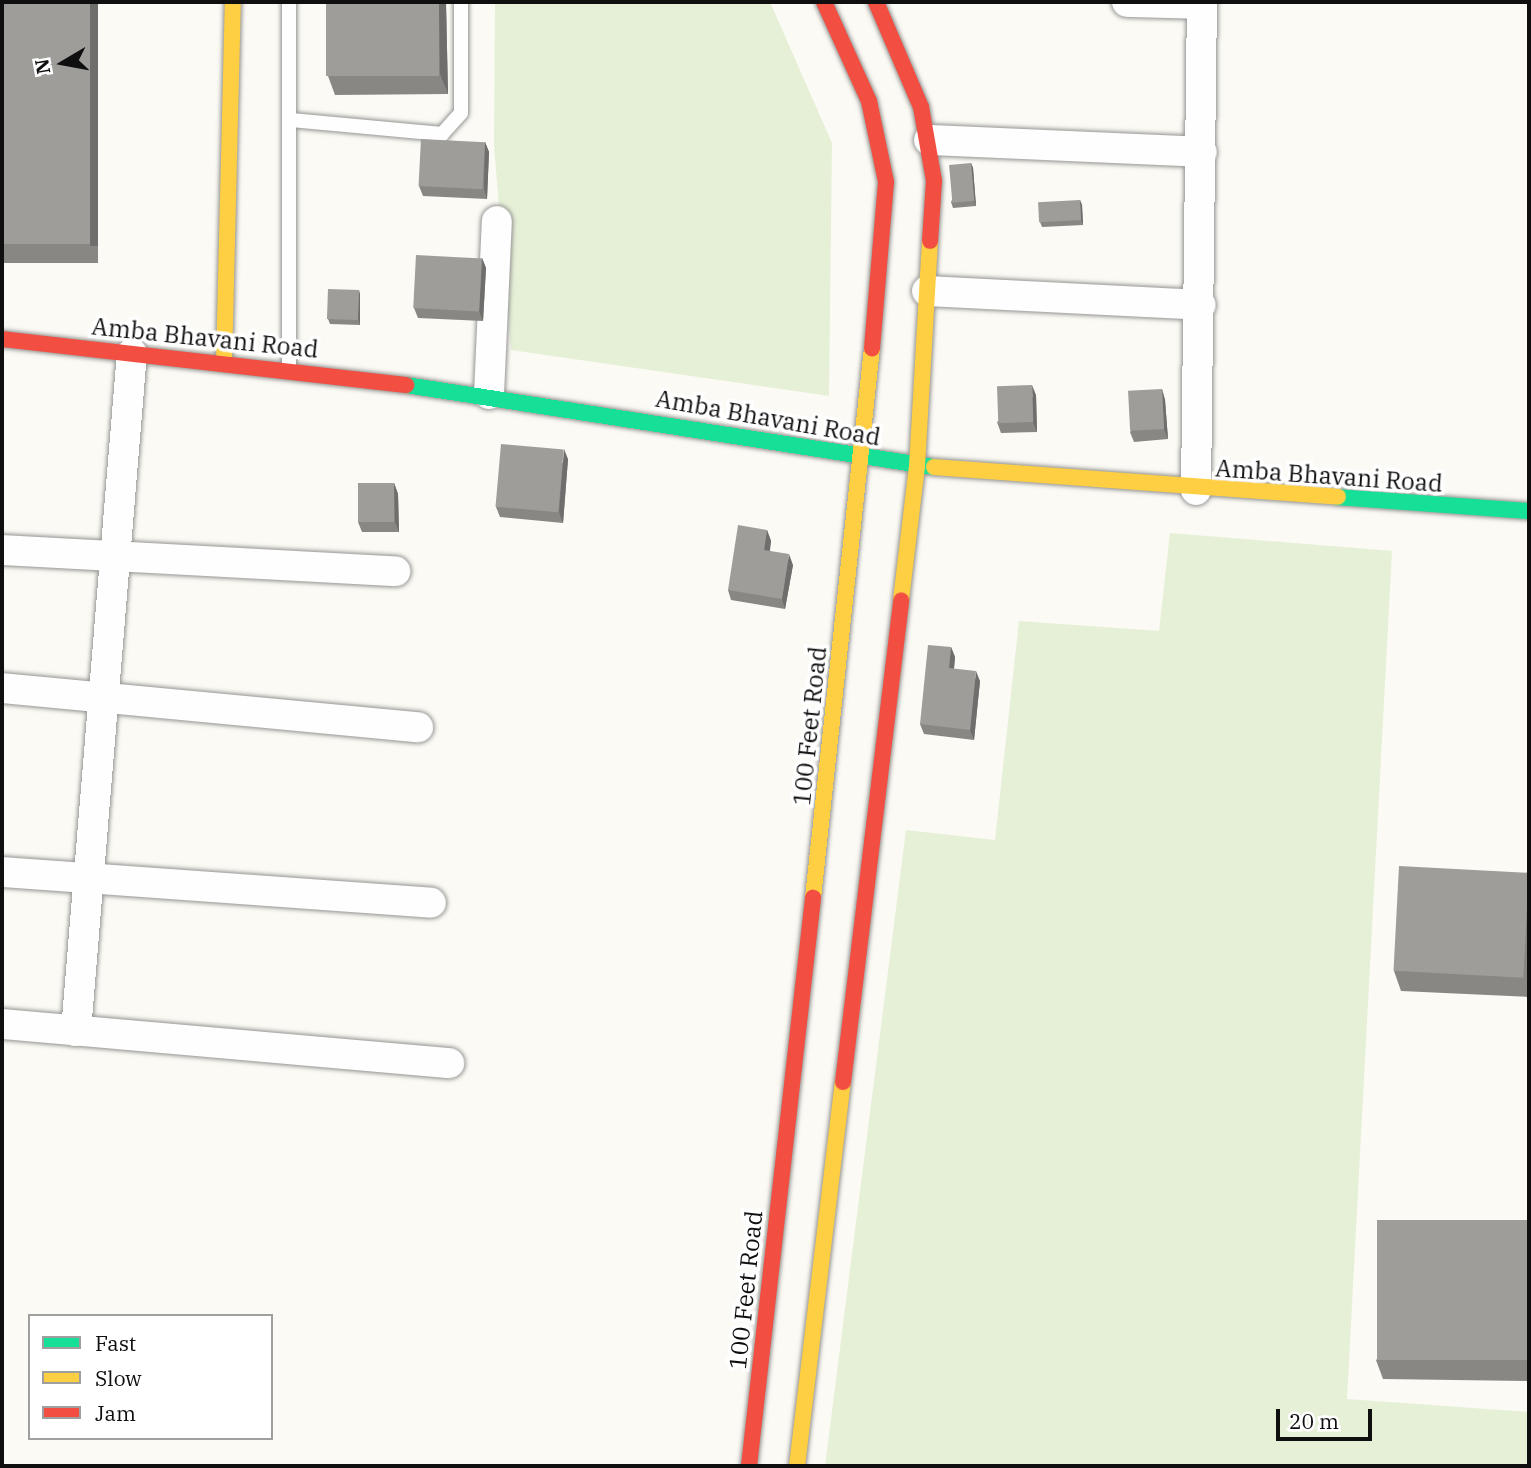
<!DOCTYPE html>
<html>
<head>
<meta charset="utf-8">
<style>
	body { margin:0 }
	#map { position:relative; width:1531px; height:1468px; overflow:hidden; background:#fbfaf5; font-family:"IBM Plex Serif",serif }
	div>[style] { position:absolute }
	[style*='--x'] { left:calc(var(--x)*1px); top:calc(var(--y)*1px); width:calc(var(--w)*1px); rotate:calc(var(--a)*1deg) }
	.green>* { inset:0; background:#e6f0d7 }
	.roads { filter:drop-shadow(0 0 2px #959593) drop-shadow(0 0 2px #959593) }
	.lane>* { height:14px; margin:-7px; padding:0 7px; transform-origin:7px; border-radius:7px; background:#fefefe }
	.street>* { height:30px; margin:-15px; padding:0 15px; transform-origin:15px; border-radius:15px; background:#fefefe }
	.fast>* { height:16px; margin:-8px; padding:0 8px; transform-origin:8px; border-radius:8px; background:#16e098 }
	.slow>* { height:16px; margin:-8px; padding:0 8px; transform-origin:8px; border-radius:8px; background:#ffcf43 }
	.jam>* { height:16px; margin:-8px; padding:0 8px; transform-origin:8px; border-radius:8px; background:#f24e42 }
	.wall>* { inset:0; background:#898784; transform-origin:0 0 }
	.shaded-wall>* { inset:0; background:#6f6e6c; transform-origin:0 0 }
	.building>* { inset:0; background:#9f9d9a; transform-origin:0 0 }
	span { translate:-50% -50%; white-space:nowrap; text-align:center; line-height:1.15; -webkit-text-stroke:7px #fff; paint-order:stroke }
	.street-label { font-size:24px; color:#0f0f0f }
	.frame { position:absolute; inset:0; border:4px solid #0f0f0f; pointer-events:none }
	.legend { position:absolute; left:28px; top:1314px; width:245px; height:126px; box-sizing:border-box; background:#fff; border:2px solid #9f9f9f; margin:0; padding:9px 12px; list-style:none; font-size:21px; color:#0f0f0f }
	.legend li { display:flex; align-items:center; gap:14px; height:35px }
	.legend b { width:35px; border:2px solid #9f9f9f }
	.north { position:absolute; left:28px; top:28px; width:70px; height:70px; -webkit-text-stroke:5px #fff; paint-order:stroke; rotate:260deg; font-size:19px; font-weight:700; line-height:28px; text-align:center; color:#0f0f0f }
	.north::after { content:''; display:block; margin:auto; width:24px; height:32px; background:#0f0f0f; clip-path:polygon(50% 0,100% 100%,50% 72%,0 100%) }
	.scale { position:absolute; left:1276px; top:1409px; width:96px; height:32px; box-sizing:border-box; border:4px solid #0f0f0f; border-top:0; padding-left:9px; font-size:21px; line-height:24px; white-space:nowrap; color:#0f0f0f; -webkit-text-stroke:5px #fff; paint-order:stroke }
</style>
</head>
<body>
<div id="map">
	<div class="green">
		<i style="clip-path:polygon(495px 2px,770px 2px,832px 143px,829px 396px,511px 350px,494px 146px)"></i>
		<i style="clip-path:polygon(1170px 533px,1392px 551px,1347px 1399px,1529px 1412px,1529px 1466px,825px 1466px,906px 830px,995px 840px,1019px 621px,1159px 631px)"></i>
	</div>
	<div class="roads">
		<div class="lane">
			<i style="--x:291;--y:120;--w:152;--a:5.3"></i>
			<i style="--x:442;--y:134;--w:28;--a:-48"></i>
			<i style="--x:461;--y:113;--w:111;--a:-90"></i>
			<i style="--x:289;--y:368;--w:366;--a:-90"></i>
		</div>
		<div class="street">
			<i style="--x:1127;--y:2;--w:75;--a:1.5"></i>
			<i style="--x:929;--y:140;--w:273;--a:2.5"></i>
			<i style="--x:927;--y:291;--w:274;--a:2.9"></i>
			<i style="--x:489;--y:394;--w:173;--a:-87.4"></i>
			<i style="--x:1196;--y:490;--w:488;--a:-89.3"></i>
			<i style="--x:2;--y:550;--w:394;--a:3.1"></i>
			<i style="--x:2;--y:688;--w:418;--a:5.4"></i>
			<i style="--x:2;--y:872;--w:430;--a:4.1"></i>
			<i style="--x:2;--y:1024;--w:449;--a:5"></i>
			<i style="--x:76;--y:1031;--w:680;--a:-85.28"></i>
		</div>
		<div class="fast">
			<i style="--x:406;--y:385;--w:534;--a:8.83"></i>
			<i style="--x:1338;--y:497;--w:192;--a:4.2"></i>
		</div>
		<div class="slow">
			<i style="--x:224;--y:363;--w:361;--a:-88.6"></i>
			<i style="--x:934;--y:467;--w:405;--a:4.2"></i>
			<i style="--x:901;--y:600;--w:135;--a:-83.2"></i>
			<i style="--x:917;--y:466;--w:225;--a:-86.7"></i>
			<i style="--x:813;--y:898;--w:553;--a:-83.88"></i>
			<i style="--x:797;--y:1466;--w:387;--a:-83.2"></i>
		</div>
		<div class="jam">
			<i style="--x:824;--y:2;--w:109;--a:65.6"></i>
			<i style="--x:869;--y:101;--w:83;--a:78.1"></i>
			<i style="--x:886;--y:182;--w:167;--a:94.8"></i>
			<i style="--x:876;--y:2;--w:114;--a:66.8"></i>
			<i style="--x:921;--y:107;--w:75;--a:80"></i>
			<i style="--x:934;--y:181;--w:60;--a:93.8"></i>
			<i style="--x:2;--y:339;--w:407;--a:6.5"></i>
			<i style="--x:843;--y:1082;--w:485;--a:-83.1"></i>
			<i style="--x:749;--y:1466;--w:572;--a:-83.57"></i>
		</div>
	</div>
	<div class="wall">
		<i style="left:2px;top:2px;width:96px;height:261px"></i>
		<i style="clip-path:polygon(446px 2px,448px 94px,335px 95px,328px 76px)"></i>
		<i style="clip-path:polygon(485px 142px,489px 152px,487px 199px,423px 196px,419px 186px)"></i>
		<i style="clip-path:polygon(971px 163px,973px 168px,976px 206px,953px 208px,951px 202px)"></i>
		<i style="clip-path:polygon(1080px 200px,1082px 205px,1083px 225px,1042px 227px,1040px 222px)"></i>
		<i style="clip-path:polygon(482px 258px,486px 268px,483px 321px,418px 318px,414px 308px)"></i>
		<i style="clip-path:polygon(359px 290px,360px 295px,360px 325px,330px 324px,328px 319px)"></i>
		<i style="clip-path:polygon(1162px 389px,1165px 400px,1168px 439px,1134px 442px,1130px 432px)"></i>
		<i style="clip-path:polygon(1036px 395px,1037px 432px,1001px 433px,997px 422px)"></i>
		<i style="clip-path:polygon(568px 459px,563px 523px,500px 517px,496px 507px)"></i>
		<i style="clip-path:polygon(394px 483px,398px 494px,399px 532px,362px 532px,358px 522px)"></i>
		<i style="clip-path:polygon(767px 530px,771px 541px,770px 551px,793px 565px,785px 609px,731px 600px,728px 590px)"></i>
		<i style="clip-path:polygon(951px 647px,955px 657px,954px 669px,980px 681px,974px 740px,924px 734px,920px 724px)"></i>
		<i style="clip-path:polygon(1529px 873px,1529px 997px,1401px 991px,1394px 971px)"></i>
		<i style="clip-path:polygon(1529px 1221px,1529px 1381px,1383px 1379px,1376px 1360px)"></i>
	</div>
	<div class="shaded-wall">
		<i style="left:90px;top:2px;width:8px;height:244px"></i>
		<i style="clip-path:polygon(439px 2px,446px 2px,448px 94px,440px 74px)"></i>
		<i style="clip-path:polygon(485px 142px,489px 152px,487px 199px,484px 189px)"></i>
		<i style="clip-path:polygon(971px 163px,973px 168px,976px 206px,974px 201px)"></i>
		<i style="clip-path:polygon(1080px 200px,1082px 205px,1083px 225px,1081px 220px)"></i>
		<i style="clip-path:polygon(482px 258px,486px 268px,483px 321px,479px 311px)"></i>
		<i style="clip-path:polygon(359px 290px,360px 295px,360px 325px,358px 319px)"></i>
		<i style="clip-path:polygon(1032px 385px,1036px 395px,1037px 432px,1033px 422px)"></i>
		<i style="clip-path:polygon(1162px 389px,1165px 400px,1168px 439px,1164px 429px)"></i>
		<i style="clip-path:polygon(564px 449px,568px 459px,563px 523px,559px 512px)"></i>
		<i style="clip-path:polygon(394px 483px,398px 494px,399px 532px,395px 522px)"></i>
		<i style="clip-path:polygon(767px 530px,771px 541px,768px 560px,764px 550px)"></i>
		<i style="clip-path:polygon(789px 554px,793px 565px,785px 609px,782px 599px)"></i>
		<i style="clip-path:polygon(951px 647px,955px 657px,953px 678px,949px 668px)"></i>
		<i style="clip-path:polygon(976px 671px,980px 681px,974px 740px,970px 730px)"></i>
	</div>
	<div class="building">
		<i style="left:2px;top:2px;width:88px;height:242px"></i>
		<i style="left:326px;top:2px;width:113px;height:74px"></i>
		<i style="left:421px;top:139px;width:64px;height:47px;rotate:3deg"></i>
		<i style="left:971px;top:163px;width:38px;height:22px;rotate:85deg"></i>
		<i style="left:1080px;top:200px;width:20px;height:42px;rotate:87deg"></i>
		<i style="left:416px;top:255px;width:66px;height:53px;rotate:3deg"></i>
		<i style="left:328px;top:289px;width:31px;height:30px;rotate:2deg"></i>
		<i style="left:1032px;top:385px;width:37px;height:35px;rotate:88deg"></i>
		<i style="left:1162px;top:389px;width:40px;height:34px;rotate:87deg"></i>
		<i style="left:501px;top:444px;width:63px;height:63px;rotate:5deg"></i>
		<i style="left:358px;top:483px;width:36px;height:39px"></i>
		<i style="clip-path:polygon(738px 525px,767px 530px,764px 550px,789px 554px,782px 599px,728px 590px)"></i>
		<i style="clip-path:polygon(928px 645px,951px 647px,949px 668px,976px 671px,970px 730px,920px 724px)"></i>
		<i style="left:1399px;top:866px;width:130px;height:105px;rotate:3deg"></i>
		<i style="left:1377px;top:1220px;width:152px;height:140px"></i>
	</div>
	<div class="street-label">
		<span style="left:205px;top:338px;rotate:6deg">Amba Bhavani Road</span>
		<span style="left:768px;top:418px;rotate:10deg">Amba Bhavani Road</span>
		<span style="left:1329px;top:476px;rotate:4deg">Amba Bhavani Road</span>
		<span style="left:810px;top:726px;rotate:-84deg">100 Feet Road</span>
		<span style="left:746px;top:1290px;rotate:-84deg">100 Feet Road</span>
	</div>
	<div class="frame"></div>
	<ul class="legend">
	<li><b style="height:9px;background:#16e098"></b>Fast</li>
	<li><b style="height:9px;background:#ffcf43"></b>Slow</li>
	<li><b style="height:9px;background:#f24e42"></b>Jam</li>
	</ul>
	<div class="north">N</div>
	<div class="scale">20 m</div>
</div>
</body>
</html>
